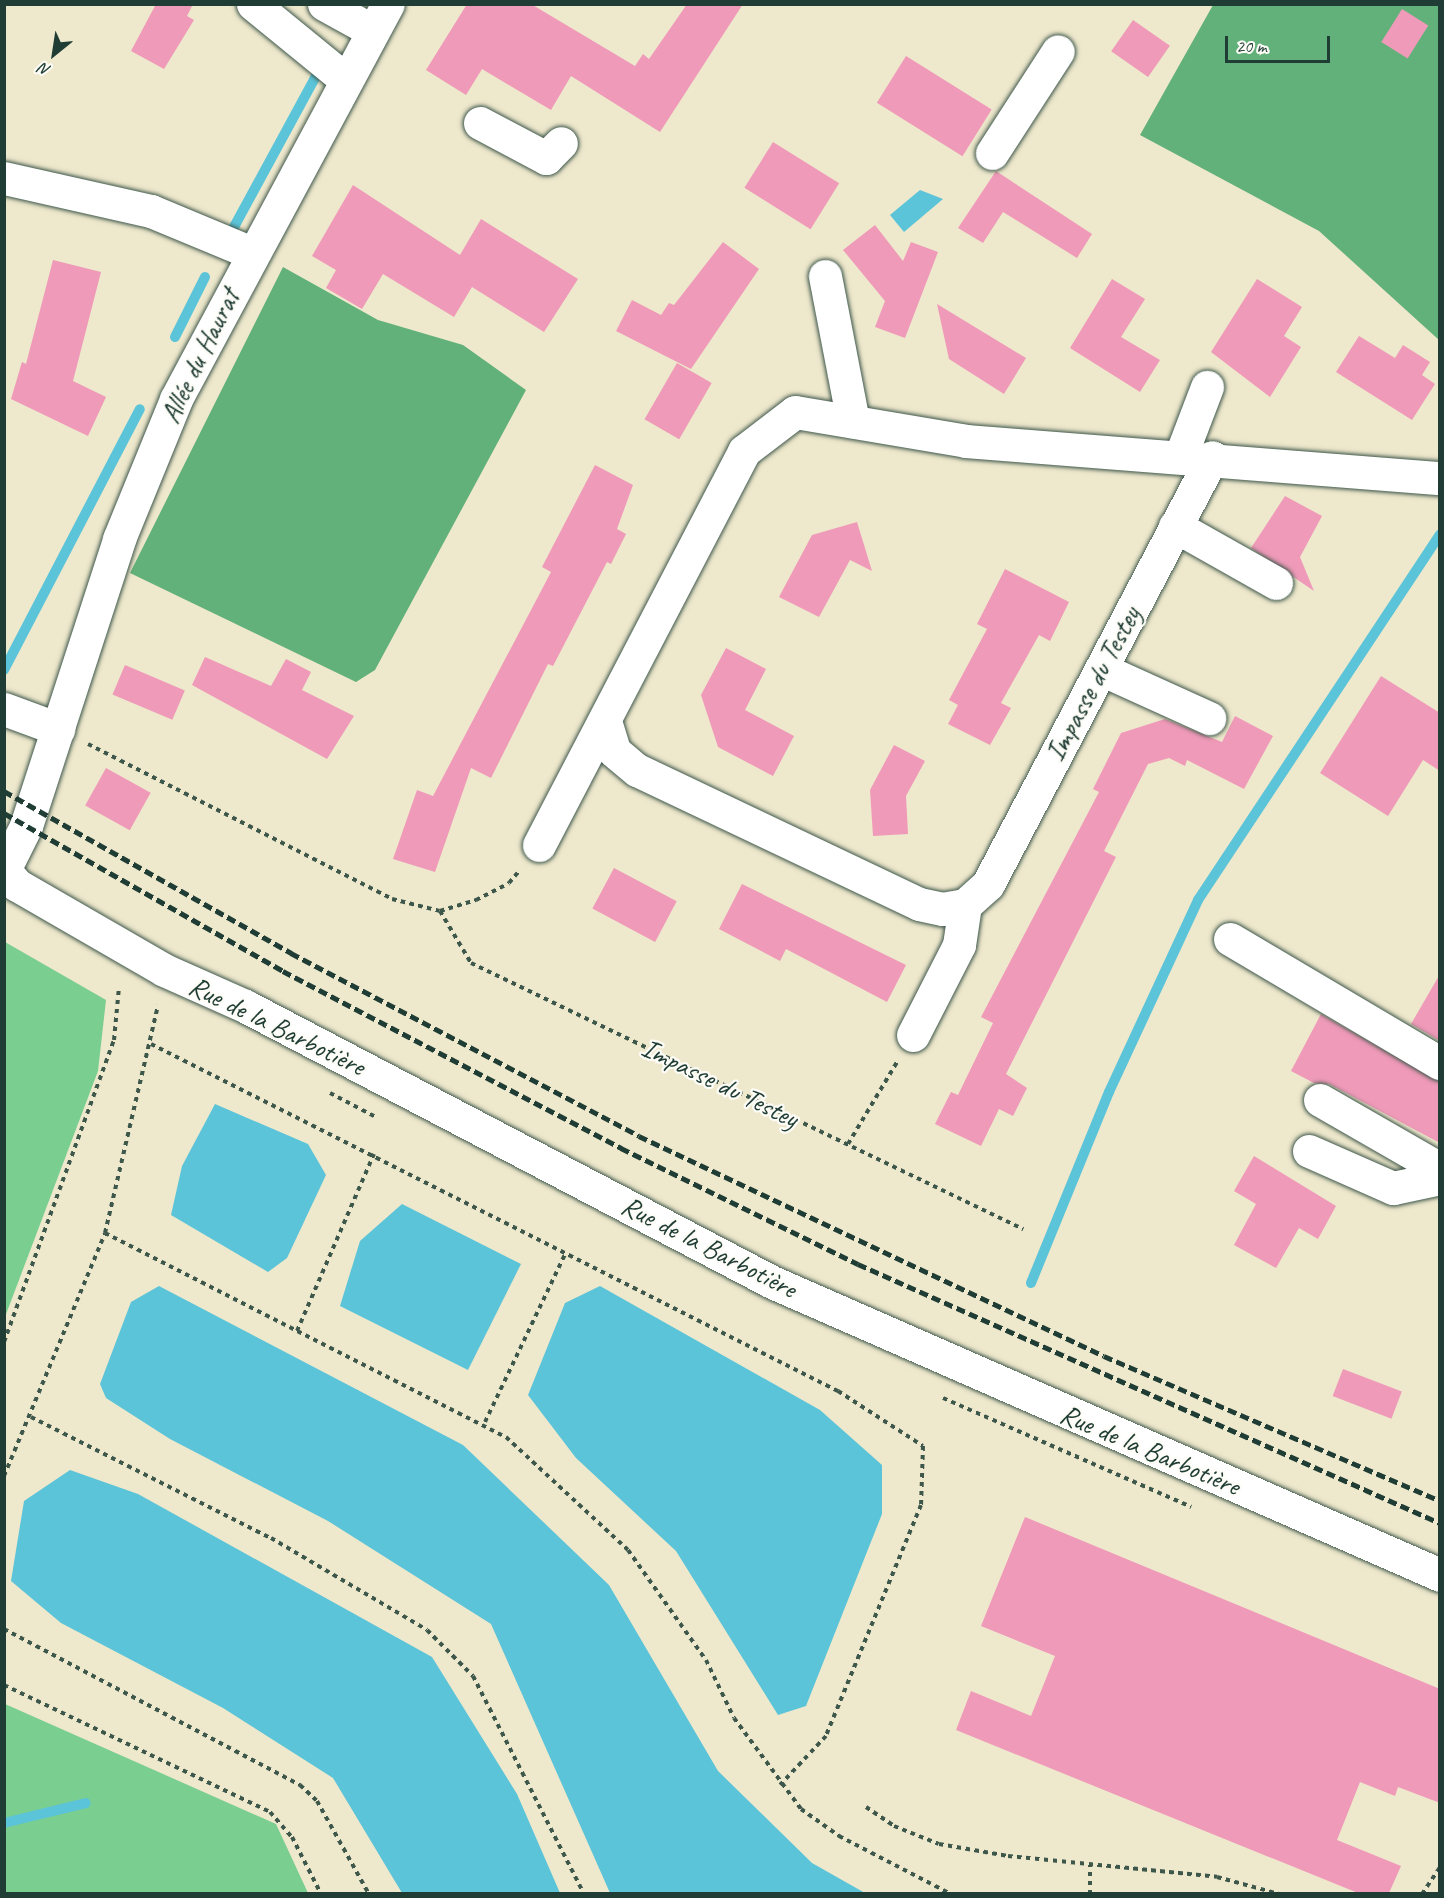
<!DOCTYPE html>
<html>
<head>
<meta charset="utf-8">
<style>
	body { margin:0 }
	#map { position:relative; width:1444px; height:1898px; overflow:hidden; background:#eee8cc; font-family:Caveat,sans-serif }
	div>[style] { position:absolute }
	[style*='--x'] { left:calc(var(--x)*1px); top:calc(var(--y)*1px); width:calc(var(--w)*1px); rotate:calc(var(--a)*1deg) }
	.green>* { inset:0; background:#7ace90 }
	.forest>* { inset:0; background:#63b17a }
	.water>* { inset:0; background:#5cc4d8 }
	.stream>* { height:10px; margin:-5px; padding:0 5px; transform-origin:5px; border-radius:5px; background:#5cc4d8 }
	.building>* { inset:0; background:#ef9ab8; transform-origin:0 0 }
	.path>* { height:4px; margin-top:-2px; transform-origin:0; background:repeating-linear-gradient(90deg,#3e574b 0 4.5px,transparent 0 9px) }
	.roads { filter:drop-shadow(0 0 2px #3e574b) drop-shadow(0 0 2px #3e574b) }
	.minor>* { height:33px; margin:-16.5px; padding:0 16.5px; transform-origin:16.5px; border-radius:16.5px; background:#fff }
	.rail>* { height:4.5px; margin-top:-2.25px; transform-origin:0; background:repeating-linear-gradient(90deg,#1f3d34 0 9px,transparent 0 13.5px) }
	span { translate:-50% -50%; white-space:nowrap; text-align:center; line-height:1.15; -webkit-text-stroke:4.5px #fdfcf7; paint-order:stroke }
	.street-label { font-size:28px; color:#1f3d34 }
	.frame { position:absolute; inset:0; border:6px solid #1f3d34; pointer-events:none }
	.north { position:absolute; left:24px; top:24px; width:60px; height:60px; -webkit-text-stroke:4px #fdfcf7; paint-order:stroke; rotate:210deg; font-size:16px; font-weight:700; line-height:24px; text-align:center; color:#1f3d34 }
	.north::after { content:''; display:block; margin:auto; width:21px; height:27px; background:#1f3d34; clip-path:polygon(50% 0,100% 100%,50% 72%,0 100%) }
	.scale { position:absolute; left:1225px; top:36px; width:105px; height:27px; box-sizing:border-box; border:3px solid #1f3d34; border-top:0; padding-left:8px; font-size:18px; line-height:21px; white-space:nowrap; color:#1f3d34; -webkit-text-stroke:4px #fdfcf7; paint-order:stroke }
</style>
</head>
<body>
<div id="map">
	<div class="green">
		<i style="clip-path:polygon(5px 942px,106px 1000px,98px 1071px,5px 1317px)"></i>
		<i style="clip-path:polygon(5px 1704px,276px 1824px,308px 1893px,5px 1893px)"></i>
	</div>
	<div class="forest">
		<i style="clip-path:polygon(1213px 5px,1439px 5px,1439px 340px,1319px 231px,1140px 135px)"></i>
		<i style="clip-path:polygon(283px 267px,378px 320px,463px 345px,526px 390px,375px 670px,356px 682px,130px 573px)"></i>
	</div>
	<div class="water">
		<i style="clip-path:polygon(920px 190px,943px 199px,904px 232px,890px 215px)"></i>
		<i style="clip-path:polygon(215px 1104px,308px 1144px,326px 1175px,287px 1258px,268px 1272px,171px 1215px,182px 1166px)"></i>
		<i style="clip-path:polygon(402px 1204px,521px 1264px,468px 1370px,340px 1306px,360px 1241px)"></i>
		<i style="clip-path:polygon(159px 1286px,463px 1445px,609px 1585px,718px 1771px,812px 1863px,865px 1893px,610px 1893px,491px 1624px,328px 1521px,170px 1439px,106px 1398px,100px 1384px,131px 1302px)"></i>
		<i style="clip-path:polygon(600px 1286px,820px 1410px,882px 1465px,882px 1514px,806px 1706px,778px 1715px,676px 1551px,576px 1458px,528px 1395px,565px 1303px)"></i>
		<i style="clip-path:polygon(70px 1470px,138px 1494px,432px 1657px,517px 1794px,560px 1893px,402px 1893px,333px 1778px,223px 1708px,61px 1623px,11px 1581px,24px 1501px)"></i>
	</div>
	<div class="stream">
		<i style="--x:234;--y:227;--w:174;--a:-61.5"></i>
		<i style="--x:175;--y:337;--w:67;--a:-63.4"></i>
		<i style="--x:4;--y:670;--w:294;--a:-62.5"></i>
		<i style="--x:1031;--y:1283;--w:206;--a:-67.8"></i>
		<i style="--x:1109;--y:1092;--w:212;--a:-65.1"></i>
		<i style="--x:1198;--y:900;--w:438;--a:-56.5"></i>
		<i style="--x:4;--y:1823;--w:84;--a:-13.7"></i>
	</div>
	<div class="building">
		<i style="clip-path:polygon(156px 4px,193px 4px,187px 16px,194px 20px,164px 69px,131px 51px)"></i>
		<i style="clip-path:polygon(467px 4px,531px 4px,635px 66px,643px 54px,649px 59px,687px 4px,743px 4px,660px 132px,571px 76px,551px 110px,482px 69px,466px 95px,426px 70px)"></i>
		<i style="left:1402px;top:9px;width:31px;height:39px;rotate:32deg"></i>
		<i style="left:1133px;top:20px;width:45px;height:38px;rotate:35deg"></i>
		<i style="left:906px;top:56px;width:101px;height:55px;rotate:32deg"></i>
		<i style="left:773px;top:142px;width:78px;height:54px;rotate:32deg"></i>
		<i style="clip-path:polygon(996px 171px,1092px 234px,1077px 258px,1003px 212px,983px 243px,958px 228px)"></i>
		<i style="clip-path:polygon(353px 185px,460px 255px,481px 219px,578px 279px,544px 332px,472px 287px,454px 317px,383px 274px,362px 309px,326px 288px,336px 270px,312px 256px)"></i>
		<i style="clip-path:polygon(875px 225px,903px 261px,911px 242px,938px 252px,905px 338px,875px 327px,885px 301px,843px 250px)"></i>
		<i style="clip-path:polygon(723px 242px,759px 269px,691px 369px,616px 331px,632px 300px,661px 315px,669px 303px,674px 305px)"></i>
		<i style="clip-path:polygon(53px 260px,101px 272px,73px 381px,106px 397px,88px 436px,11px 399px,22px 362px,26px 364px)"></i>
		<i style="clip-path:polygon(1112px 279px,1145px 299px,1121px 337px,1160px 360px,1140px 392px,1070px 348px)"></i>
		<i style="clip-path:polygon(1257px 279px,1302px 307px,1284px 336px,1301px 347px,1270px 397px,1211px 352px)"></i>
		<i style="clip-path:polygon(937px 304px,1026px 358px,1004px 394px,949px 359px)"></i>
		<i style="clip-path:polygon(1359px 336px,1395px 358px,1403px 345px,1430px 362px,1422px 375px,1435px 384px,1412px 420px,1336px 372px)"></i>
		<i style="left:677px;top:363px;width:40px;height:65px;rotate:30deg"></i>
		<i style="clip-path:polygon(595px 465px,633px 485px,617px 529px,626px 534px,611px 564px,607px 562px,553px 666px,548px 664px,491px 778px,471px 768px,435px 872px,393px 859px,417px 790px,433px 796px,551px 572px,542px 567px)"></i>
		<i style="clip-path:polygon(1285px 496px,1322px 516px,1300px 557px,1314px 591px,1251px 548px)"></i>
		<i style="clip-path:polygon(857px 522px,872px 571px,850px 560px,819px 617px,779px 597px,812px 535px)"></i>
		<i style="clip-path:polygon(1005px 569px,1069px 602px,1050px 641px,1039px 635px,1001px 703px,1011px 708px,990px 745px,948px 724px,958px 705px,949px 700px,987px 629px,977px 624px)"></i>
		<i style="clip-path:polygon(726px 648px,766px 669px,745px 710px,794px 736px,773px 776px,718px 747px,701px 695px)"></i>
		<i style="clip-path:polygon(205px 657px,271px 686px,286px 659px,311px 672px,302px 690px,354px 716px,327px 759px,192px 685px)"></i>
		<i style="left:125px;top:665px;width:65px;height:32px;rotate:23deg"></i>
		<i style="clip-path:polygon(1381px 676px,1440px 713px,1440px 771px,1423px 760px,1388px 816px,1320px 773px)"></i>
		<i style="clip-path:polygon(1235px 716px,1273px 736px,1244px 789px,1187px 760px,1185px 766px,1169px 758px,1148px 764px,1104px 851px,1116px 857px,1006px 1074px,1027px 1088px,1013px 1116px,999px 1109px,981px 1146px,935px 1124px,951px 1092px,958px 1095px,993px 1023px,981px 1017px,1099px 792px,1093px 789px,1121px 733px,1165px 719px,1222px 742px)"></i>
		<i style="clip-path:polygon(894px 745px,925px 761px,906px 796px,908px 834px,873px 836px,870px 790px)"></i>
		<i style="left:106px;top:768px;width:51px;height:43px;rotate:29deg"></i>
		<i style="left:614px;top:868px;width:71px;height:46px;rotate:28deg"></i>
		<i style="clip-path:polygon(742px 884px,906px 965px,887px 1002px,786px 949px,780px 961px,719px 929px)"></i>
		<i style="clip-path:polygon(1440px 974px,1440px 1041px,1411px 1024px)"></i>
		<i style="clip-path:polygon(1321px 1014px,1440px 1082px,1440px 1143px,1329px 1084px,1314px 1083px,1291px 1071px)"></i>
		<i style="clip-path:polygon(1254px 1156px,1336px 1206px,1318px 1239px,1299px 1228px,1276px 1268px,1234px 1245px,1256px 1204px,1234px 1191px)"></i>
		<i style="left:1343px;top:1369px;width:63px;height:29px;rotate:21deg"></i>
		<i style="clip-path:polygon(1025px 1517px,1440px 1689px,1440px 1803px,1398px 1787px,1395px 1796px,1360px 1782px,1337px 1840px,1401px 1866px,1389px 1893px,1358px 1893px,956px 1730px,971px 1691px,1031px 1716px,1055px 1656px,981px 1626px)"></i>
	</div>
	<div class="path">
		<i style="--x:88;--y:744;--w:341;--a:27"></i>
		<i style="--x:392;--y:899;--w:49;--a:14"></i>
		<i style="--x:440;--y:911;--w:38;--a:-17"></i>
		<i style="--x:476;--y:900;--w:37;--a:-27"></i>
		<i style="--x:509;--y:883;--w:16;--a:-50"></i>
		<i style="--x:440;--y:911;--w:61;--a:59.2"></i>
		<i style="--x:471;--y:963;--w:613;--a:25.73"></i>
		<i style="--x:151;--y:1044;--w:770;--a:26.8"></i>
		<i style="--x:838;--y:1391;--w:101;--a:32.9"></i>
		<i style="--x:923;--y:1446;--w:59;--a:91.9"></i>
		<i style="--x:921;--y:1505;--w:250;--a:112.4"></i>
		<i style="--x:826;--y:1736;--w:67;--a:133.2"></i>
		<i style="--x:330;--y:1093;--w:50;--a:27.6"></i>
		<i style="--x:848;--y:1144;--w:96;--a:-59.1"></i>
		<i style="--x:105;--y:1233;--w:450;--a:27"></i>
		<i style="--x:506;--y:1437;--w:166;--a:42.8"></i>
		<i style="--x:628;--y:1550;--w:135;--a:54.7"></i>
		<i style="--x:706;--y:1660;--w:64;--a:64.2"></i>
		<i style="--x:734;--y:1718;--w:113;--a:53.6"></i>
		<i style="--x:801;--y:1809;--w:47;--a:35.4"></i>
		<i style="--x:839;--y:1836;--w:126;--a:27.4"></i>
		<i style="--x:297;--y:1331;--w:193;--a:-66.5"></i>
		<i style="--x:4;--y:1342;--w:321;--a:-70"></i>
		<i style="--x:114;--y:1040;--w:53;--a:-84.6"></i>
		<i style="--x:943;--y:1398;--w:271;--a:23.7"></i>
		<i style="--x:31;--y:1417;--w:269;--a:26.8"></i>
		<i style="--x:271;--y:1538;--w:181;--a:30.5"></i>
		<i style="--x:427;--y:1630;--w:65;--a:45"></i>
		<i style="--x:473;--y:1676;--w:245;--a:63"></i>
		<i style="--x:485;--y:1422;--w:188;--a:-64.5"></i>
		<i style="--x:4;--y:1476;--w:263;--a:-67.4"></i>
		<i style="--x:105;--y:1233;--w:234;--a:-76.9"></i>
		<i style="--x:4;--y:1629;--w:335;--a:27.8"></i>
		<i style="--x:300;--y:1785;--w:23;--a:43"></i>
		<i style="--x:317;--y:1801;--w:107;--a:60.8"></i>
		<i style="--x:4;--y:1685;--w:295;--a:25.5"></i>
		<i style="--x:270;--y:1812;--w:33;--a:49"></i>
		<i style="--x:292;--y:1837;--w:64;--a:63"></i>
		<i style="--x:866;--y:1807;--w:34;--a:34"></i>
		<i style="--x:894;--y:1826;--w:48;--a:21.8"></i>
		<i style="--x:939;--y:1844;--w:70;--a:9.9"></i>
		<i style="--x:1008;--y:1856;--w:210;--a:5.7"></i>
		<i style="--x:1217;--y:1877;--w:64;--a:15.3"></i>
		<i style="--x:1090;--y:1894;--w:28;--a:-90"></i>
		<i style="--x:1422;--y:1894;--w:32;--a:-56"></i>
	</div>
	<div class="roads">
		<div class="minor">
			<i style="--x:253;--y:4;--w:119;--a:39.2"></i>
			<i style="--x:324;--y:4;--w:54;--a:29"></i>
			<i style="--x:480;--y:123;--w:75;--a:27.9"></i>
			<i style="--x:546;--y:158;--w:21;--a:-45"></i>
			<i style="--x:992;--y:153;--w:121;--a:-57.1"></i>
			<i style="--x:4;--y:178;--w:151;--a:12.7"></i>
			<i style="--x:151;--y:211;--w:109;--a:22.6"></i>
			<i style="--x:825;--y:276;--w:148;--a:79.1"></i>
			<i style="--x:1181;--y:455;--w:73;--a:-69.1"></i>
			<i style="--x:1175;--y:526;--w:116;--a:29.4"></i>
			<i style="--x:1101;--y:669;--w:119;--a:24.4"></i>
			<i style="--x:4;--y:709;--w:58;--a:20.3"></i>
			<i style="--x:606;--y:724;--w:28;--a:73"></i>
			<i style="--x:614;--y:751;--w:30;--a:40"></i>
			<i style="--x:637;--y:770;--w:312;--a:25.4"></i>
			<i style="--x:919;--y:904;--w:24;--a:12"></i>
			<i style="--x:942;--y:909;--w:23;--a:-10"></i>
			<i style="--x:965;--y:905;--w:31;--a:-42"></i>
			<i style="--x:988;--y:884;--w:482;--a:-62.3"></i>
			<i style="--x:539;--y:845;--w:444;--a:-62.5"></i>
			<i style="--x:744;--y:451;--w:64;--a:-37.4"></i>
			<i style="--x:795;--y:412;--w:173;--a:9.6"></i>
			<i style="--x:966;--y:441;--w:475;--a:4.5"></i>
			<i style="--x:4;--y:870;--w:20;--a:49"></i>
			<i style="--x:17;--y:885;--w:170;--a:30"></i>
			<i style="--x:164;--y:970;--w:89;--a:24"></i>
			<i style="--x:245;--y:1006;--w:595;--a:27.64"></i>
			<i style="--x:772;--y:1282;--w:729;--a:23.68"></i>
			<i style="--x:4;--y:870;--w:49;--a:-63.4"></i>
			<i style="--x:26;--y:826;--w:302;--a:-72"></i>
			<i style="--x:119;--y:539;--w:151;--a:-67.8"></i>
			<i style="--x:176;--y:399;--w:448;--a:-61.8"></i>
			<i style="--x:1230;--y:939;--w:244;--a:30.6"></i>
			<i style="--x:913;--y:1035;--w:101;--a:-62.9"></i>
			<i style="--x:959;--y:945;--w:40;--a:-81.5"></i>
			<i style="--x:1320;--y:1100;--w:138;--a:29.9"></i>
			<i style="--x:1309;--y:1151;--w:92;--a:23.8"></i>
			<i style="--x:1393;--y:1188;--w:48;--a:-12"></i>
		</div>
	</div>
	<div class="rail">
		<i style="--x:4;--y:791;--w:330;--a:29.4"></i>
		<i style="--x:291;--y:953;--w:393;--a:27.7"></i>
		<i style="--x:639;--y:1136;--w:514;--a:25.32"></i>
		<i style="--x:1104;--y:1356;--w:366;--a:23.3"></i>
		<i style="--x:4;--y:813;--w:321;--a:29.5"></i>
		<i style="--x:283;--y:971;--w:382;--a:27.6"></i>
		<i style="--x:621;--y:1148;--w:264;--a:26.1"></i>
		<i style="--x:858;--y:1264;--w:637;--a:23.99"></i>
	</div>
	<div class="street-label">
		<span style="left:200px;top:356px;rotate:-64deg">Allée du Haurat</span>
		<span style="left:1093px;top:684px;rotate:-62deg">Impasse du Testey</span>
		<span style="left:277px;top:1026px;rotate:26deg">Rue de la Barbotière</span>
		<span style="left:720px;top:1083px;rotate:26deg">Impasse du Testey</span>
		<span style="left:709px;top:1247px;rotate:27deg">Rue de la Barbotière</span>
		<span style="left:1150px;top:1450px;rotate:23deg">Rue de la Barbotière</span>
	</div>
	<div class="frame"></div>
	<div class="north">N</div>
	<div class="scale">20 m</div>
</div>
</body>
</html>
